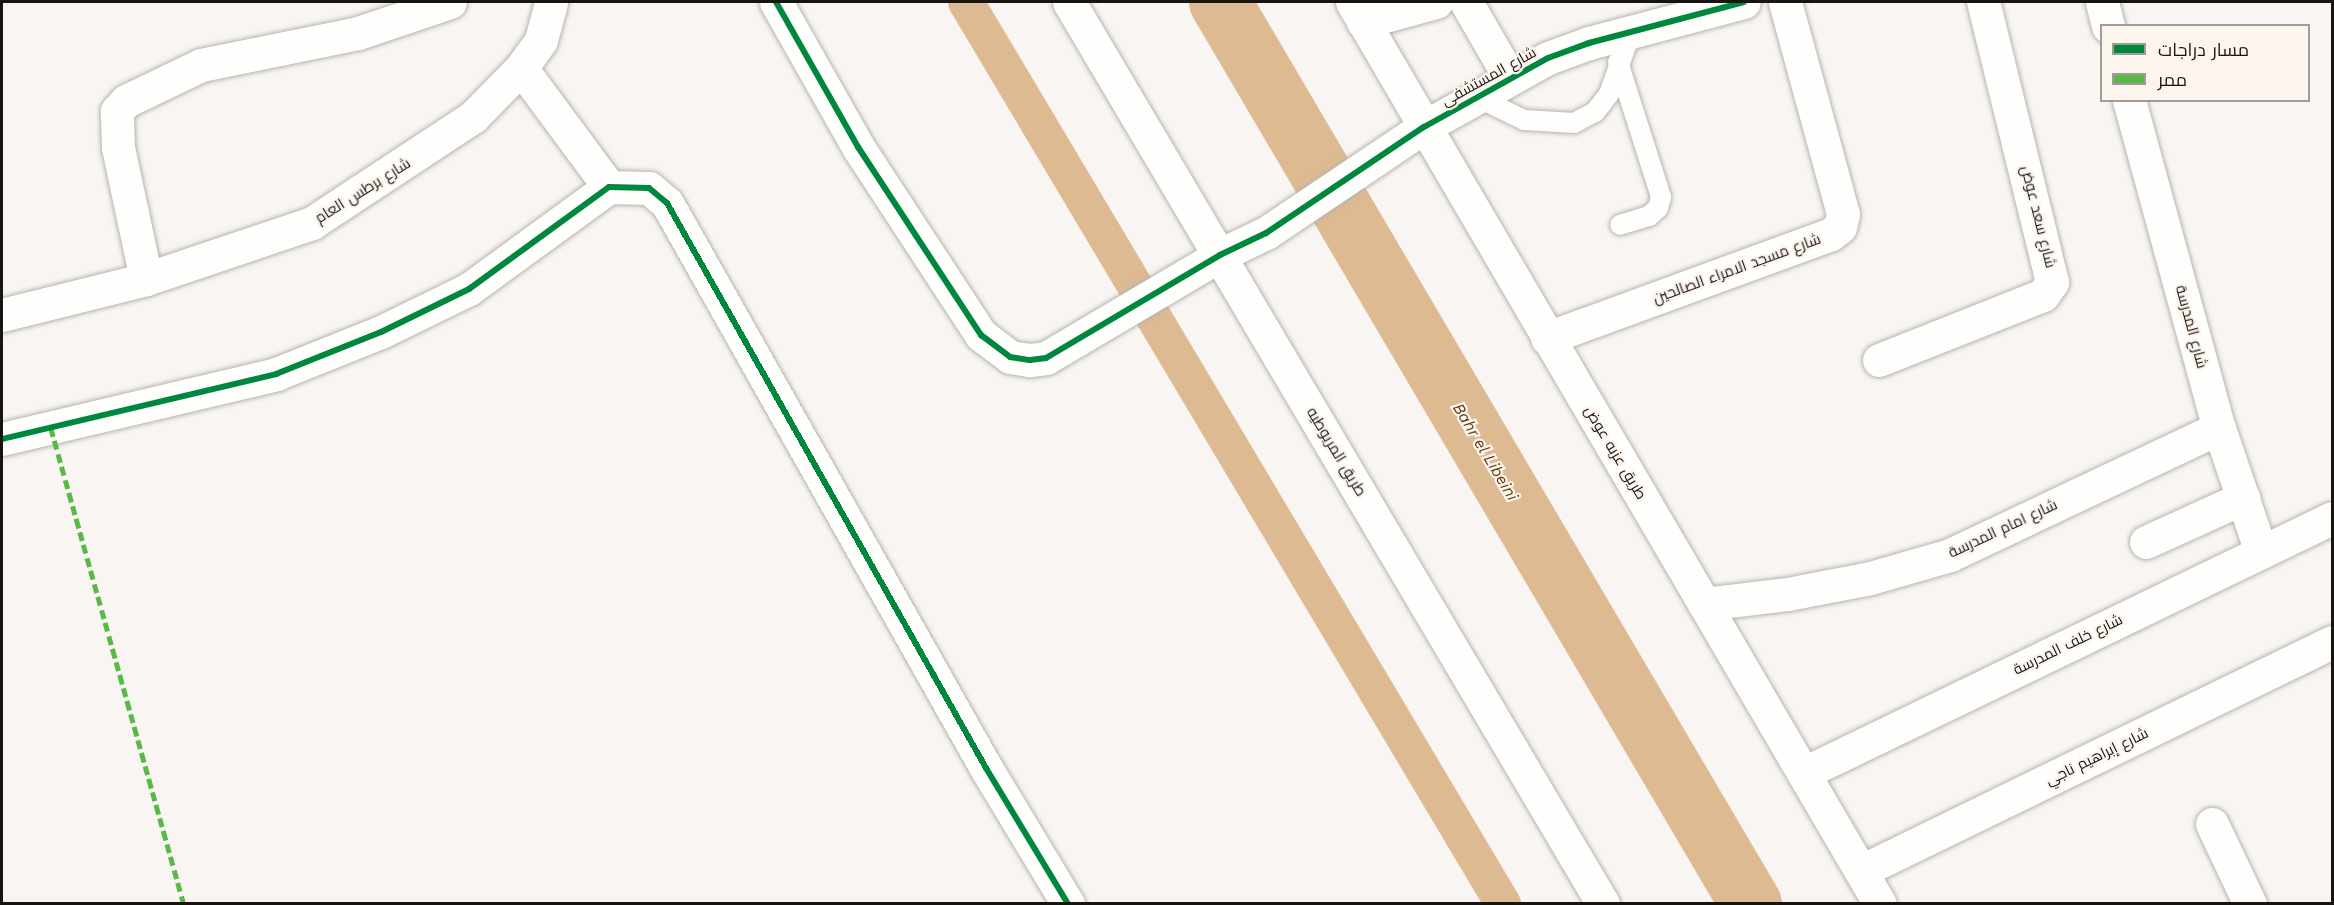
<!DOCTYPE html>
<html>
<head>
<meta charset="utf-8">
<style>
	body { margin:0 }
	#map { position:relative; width:2334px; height:905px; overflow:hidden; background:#f8f5f2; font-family:"Work Sans",Cairo,sans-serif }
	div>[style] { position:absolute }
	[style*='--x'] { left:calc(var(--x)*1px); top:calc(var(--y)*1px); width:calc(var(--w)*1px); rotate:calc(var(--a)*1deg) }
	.canal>* { height:36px; margin:-18px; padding:0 18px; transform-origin:18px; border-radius:18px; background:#deba92 }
	.river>* { height:62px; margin:-31px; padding:0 31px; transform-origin:31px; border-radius:31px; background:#deba92 }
	.roads { filter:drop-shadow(0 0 2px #b6b4b1) drop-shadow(0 0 2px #b6b4b1) }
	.lane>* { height:20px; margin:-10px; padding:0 10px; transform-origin:10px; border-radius:10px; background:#fefefd }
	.street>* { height:33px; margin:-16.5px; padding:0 16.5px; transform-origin:16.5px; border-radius:16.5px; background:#fefefd }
	.secondary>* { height:33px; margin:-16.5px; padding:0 16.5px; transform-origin:16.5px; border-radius:16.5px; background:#fefefd }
	.quiet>* { height:4.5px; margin-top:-2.25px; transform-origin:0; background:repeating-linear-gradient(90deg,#58b947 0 9px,transparent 0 13.5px) }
	.cycleway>* { height:6px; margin:-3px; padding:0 3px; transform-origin:3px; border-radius:3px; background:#00873e }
	span { translate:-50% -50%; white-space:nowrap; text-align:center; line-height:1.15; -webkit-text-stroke:4.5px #fcf5ee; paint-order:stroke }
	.street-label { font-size:15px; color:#171412 }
	.water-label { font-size:16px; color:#5d3b0f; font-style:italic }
	.frame { position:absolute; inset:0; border:3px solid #171412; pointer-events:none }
	.legend { position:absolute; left:2100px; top:24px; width:210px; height:78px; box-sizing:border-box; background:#fcf5ee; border:2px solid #a09b96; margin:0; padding:8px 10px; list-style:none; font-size:18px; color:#171412 }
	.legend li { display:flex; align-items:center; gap:12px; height:30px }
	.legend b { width:30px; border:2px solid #a09b96 }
</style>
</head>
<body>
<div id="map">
	<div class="canal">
		<i style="--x:966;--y:2;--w:1050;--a:59.23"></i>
	</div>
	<div class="river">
		<i style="--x:1220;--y:2;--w:1047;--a:59.52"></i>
	</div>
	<div class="roads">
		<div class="lane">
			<i style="--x:1618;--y:62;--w:142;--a:72.3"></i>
			<i style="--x:1661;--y:197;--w:11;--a:105"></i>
			<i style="--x:1658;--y:208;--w:12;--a:138"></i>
			<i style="--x:1649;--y:216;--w:30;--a:163"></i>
			<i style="--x:1477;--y:97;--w:52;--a:26.1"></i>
			<i style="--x:1524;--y:120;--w:50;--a:3.4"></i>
			<i style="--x:1574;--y:123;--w:24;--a:-28"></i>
			<i style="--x:1595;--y:112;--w:23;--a:-52"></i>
			<i style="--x:1609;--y:94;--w:66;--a:-70.5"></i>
		</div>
		<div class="street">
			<i style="--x:1352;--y:2;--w:1045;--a:59.66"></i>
			<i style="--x:2102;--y:2;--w:25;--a:76"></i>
			<i style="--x:2129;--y:100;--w:340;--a:74.7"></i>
			<i style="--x:2219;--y:428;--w:131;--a:71.3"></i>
			<i style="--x:146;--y:279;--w:135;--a:-102"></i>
			<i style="--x:118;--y:147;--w:36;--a:-92"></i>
			<i style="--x:117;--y:111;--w:13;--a:-48"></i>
			<i style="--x:126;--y:101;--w:83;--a:-25.6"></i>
			<i style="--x:201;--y:65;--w:160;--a:-11.5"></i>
			<i style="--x:358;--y:33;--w:97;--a:-18.6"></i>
			<i style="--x:1547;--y:338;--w:302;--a:-20.1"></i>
			<i style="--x:1831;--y:234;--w:11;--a:-38"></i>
			<i style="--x:1840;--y:227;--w:13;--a:-77"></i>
			<i style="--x:1843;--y:214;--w:220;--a:-105.3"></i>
			<i style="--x:1879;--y:360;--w:176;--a:-21.6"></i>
			<i style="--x:2043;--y:295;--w:16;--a:-55"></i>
			<i style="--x:2052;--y:282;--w:288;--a:-103.8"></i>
			<i style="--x:2;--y:439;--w:282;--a:-13.3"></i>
			<i style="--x:276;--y:374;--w:113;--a:-21.8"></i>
			<i style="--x:381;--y:332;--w:98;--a:-26"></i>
			<i style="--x:469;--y:289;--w:173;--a:-36.1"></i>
			<i style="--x:609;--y:187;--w:40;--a:1.4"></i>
			<i style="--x:649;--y:188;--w:23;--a:40"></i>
			<i style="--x:667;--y:203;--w:649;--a:60.55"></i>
			<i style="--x:986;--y:768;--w:159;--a:58.9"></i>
			<i style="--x:2146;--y:542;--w:107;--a:-24.4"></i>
			<i style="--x:1704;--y:604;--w:85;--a:-6.8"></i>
			<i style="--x:1788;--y:594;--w:84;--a:-11"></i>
			<i style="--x:1870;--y:578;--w:83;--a:-16"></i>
			<i style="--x:1950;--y:555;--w:297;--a:-25.3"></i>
			<i style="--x:1804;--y:773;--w:586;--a:-25.78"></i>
			<i style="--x:2212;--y:824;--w:89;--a:64.6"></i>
			<i style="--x:1861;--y:871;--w:524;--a:-25.93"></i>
		</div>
		<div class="secondary">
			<i style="--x:776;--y:2;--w:167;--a:60.5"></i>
			<i style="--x:858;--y:147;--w:225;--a:56.8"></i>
			<i style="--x:981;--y:335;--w:36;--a:37"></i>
			<i style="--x:1010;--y:357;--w:20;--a:9"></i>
			<i style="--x:1030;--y:360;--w:16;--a:-7"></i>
			<i style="--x:1046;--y:358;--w:202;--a:-30.6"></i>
			<i style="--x:1220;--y:255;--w:51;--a:-25.6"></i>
			<i style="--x:1266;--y:233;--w:190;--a:-33.9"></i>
			<i style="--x:1424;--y:127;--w:142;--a:-29.1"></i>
			<i style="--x:1548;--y:58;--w:44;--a:-20.1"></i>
			<i style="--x:1589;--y:43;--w:160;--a:-14.8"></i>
			<i style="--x:1069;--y:2;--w:1048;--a:59.37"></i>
			<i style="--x:1466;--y:2;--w:88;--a:59.9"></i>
			<i style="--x:1363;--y:22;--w:76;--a:-15.3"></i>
			<i style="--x:521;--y:68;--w:148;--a:53.5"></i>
			<i style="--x:2;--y:315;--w:148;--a:-14"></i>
			<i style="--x:146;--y:279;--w:175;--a:-18.6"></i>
			<i style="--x:312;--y:223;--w:193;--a:-33.4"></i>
			<i style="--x:473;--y:117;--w:69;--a:-45.6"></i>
			<i style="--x:521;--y:68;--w:34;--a:-54"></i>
			<i style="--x:541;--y:40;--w:39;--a:-75"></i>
		</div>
	</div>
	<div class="quiet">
		<i style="--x:51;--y:428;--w:494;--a:74.4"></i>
	</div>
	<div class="cycleway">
		<i style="--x:776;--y:2;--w:167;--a:60.5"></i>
		<i style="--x:858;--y:147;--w:225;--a:56.8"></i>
		<i style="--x:981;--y:335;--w:36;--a:37"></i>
		<i style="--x:1010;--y:357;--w:20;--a:9"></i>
		<i style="--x:1030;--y:360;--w:16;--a:-7"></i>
		<i style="--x:1046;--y:358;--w:202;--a:-30.6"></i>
		<i style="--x:1220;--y:255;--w:51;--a:-25.6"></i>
		<i style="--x:1266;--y:233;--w:190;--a:-33.9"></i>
		<i style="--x:1424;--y:127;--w:142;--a:-29.1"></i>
		<i style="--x:1548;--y:58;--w:44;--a:-20.1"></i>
		<i style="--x:1589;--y:43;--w:160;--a:-14.8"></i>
		<i style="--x:2;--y:439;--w:282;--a:-13.3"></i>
		<i style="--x:276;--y:374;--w:113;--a:-21.8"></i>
		<i style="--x:381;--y:332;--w:98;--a:-26"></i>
		<i style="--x:469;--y:289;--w:173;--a:-36.1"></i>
		<i style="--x:609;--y:187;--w:40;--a:1.4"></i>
		<i style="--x:649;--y:188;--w:23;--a:40"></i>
		<i style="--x:667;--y:203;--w:649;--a:60.55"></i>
		<i style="--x:986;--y:768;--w:159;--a:58.9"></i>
	</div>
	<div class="street-label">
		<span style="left:1489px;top:77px;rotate:-29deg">شارع المستشفى</span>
		<span style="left:363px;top:191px;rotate:-32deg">شارع برطس العام</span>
		<span style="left:2038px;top:217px;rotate:76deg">شارع سعد عوض</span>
		<span style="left:1737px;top:269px;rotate:-20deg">شارع مسجد الامراء الصالحين</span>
		<span style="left:2191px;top:327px;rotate:75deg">شارع المدرسة</span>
		<span style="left:1336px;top:452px;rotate:59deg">طريق المريوطيه</span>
		<span style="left:1615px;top:453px;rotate:59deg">طريق عزبه عوض</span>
		<span style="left:2003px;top:529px;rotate:-25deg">شارع امام المدرسة</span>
		<span style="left:2068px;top:645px;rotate:-26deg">شارع خلف المدرسة</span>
		<span style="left:2097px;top:757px;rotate:-26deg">شارع إبراهيم ناجي</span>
	</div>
	<div class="water-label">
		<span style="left:1485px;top:452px;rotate:59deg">Bahr el Libeini</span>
	</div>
	<div class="frame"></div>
	<ul class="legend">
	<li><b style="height:8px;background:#00873e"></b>مسار دراجات</li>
	<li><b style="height:8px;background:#58b947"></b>ممر</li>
	</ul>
</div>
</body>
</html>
